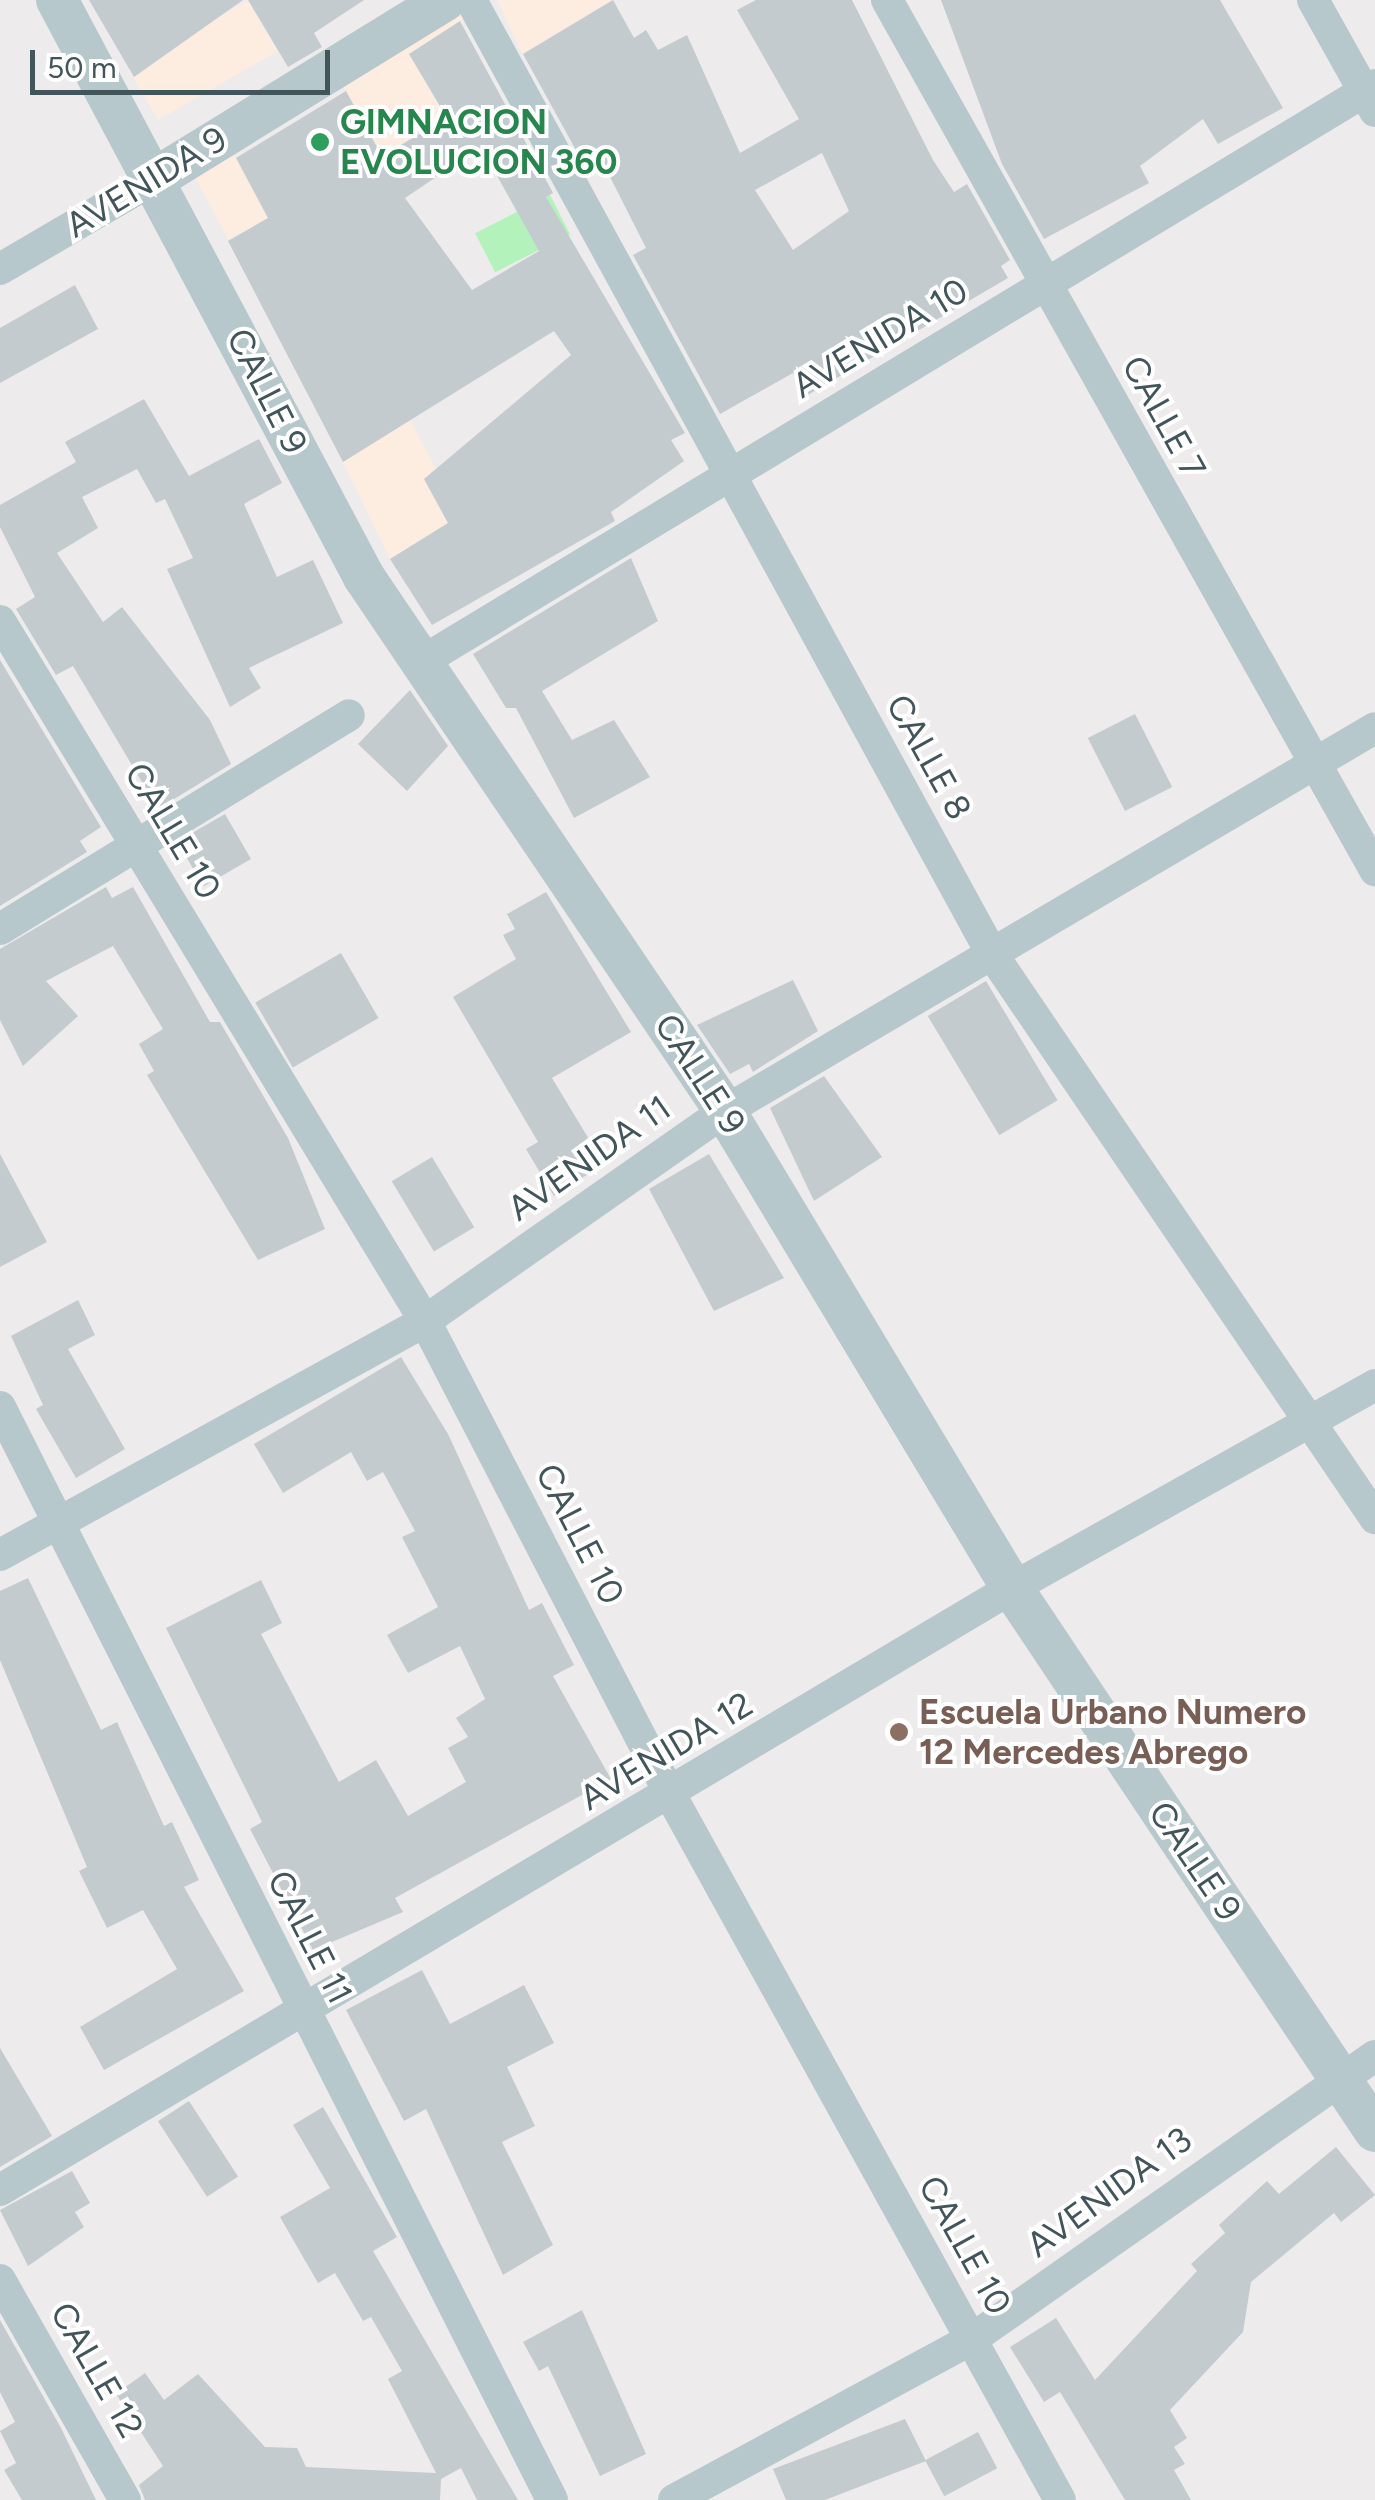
<!DOCTYPE html>
<html>
<head>
<meta charset="utf-8">
<style>
	body { margin:0 }
	#map { position:relative; width:1375px; height:2500px; overflow:hidden; background:#eeebec; font-family:Figtree,sans-serif }
	div>[style] { position:absolute }
	[style*='--x'] { left:calc(var(--x)*1px); top:calc(var(--y)*1px); width:calc(var(--w)*1px); rotate:calc(var(--a)*1deg) }
	.commercial>* { inset:0; background:#fdede0; transform-origin:0 0 }
	.green>* { inset:0; background:#b3f2bb; transform-origin:0 0 }
	.building>* { inset:0; background:#c4cbcf; transform-origin:0 0 }
	.minor>* { height:32px; margin:-16px; padding:0 16px; transform-origin:16px; border-radius:16px; background:#b7c8cd }
	.tertiary>* { height:42px; margin:-21px; padding:0 21px; transform-origin:21px; border-radius:21px; background:#b7c8cd }
	.dots>* { width:28px; height:28px; translate:-50% -50%; box-sizing:border-box; border:5px solid #fff; border-radius:50% }
	span { translate:-50% -50%; white-space:nowrap; text-align:center; line-height:1.15; -webkit-text-stroke:8px #fff; paint-order:stroke }
	.leisure-label { font-size:35px; color:#27864d; font-weight:700 }
	.left { translate:0 -50%; text-align:left }
	.street-label { font-size:35px; color:#42555a }
	.education-label { font-size:35px; color:#785e54; font-weight:700 }
	.scale { position:absolute; left:30px; top:50px; width:300px; height:45px; box-sizing:border-box; border:5px solid #42555a; border-top:0; padding-left:12px; font-size:30px; line-height:35px; white-space:nowrap; color:#42555a; -webkit-text-stroke:8px #fff; paint-order:stroke }
</style>
</head>
<body>
<div id="map">
	<div class="commercial">
		<i style="left:248px;top:0;width:59px;height:138px;rotate:60deg"></i>
		<i style="clip-path:polygon(497px 0,612px 0,522px 54px)"></i>
		<i style="clip-path:polygon(456px 3px,465px 18px,409px 54px,445px 115px,382px 156px,338px 77px)"></i>
		<i style="left:229px;top:145px;width:83px;height:45px;rotate:62deg"></i>
		<i style="clip-path:polygon(410px 420px,436px 469px,424px 479px,448px 523px,390px 559px,343px 462px)"></i>
	</div>
	<div class="green">
		<i style="left:550px;top:195px;width:44px;height:84px;rotate:63deg"></i>
	</div>
	<div class="building">
		<i style="clip-path:polygon(89px 0,243px 0,134px 77px)"></i>
		<i style="clip-path:polygon(248px 0,364px 0,314px 33px,322px 47px,288px 67px)"></i>
		<i style="clip-path:polygon(evenodd,613px 0,634px 38px,646px 30px,658px 50px,687px 35px,740px 153px,799px 119px,737px 10px,756px 0,852px 0,933px 160px,954px 192px,967px 184px,1010px 260px,1001px 266px,1008px 278px,806px 396px,793px 373px,720px 414px,633px 255px,646px 248px,603px 163px,588px 172px,523px 54px,613px 0,822px 153px,849px 211px,793px 250px,755px 190px,822px 153px)"></i>
		<i style="clip-path:polygon(941px 0,1220px 0,1283px 108px,1218px 144px,1203px 119px,1140px 166px,1149px 183px,1044px 239px,1002px 164px)"></i>
		<i style="clip-path:polygon(evenodd,460px 21px,553px 193px,546px 197px,685px 433px,671px 440px,684px 461px,611px 512px,615px 521px,432px 625px,390px 559px,448px 523px,424px 479px,571px 355px,554px 331px,343px 462px,228px 241px,268px 218px,236px 158px,346px 91px,382px 156px,447px 118px,409px 54px,460px 21px,481px 147px,539px 251px,472px 290px,405px 198px,481px 147px)"></i>
		<i style="clip-path:polygon(75px 285px,98px 329px,0 383px,0 328px)"></i>
		<i style="clip-path:polygon(144px 399px,189px 476px,259px 439px,282px 483px,244px 504px,277px 577px,313px 560px,343px 623px,249px 668px,261px 688px,230px 707px,167px 569px,193px 558px,165px 499px,156px 503px,137px 469px,82px 497px,98px 528px,57px 553px,103px 622px,122px 607px,210px 720px,231px 764px,158px 809px,73px 666px,56px 675px,16px 609px,35px 597px,0 527px,0 505px,76px 462px,65px 442px)"></i>
		<i style="clip-path:polygon(631px 558px,658px 621px,542px 691px,572px 740px,614px 720px,650px 777px,574px 818px,516px 708px,506px 708px,473px 654px)"></i>
		<i style="clip-path:polygon(0 660px,101px 827px,80px 841px,87px 852px,0 906px)"></i>
		<i style="clip-path:polygon(410px 690px,448px 746px,407px 791px,358px 744px)"></i>
		<i style="left:1135px;top:714px;width:82px;height:53px;rotate:63deg"></i>
		<i style="left:225px;top:814px;width:52px;height:55px;rotate:60deg"></i>
		<i style="clip-path:polygon(106px 887px,112px 898px,133px 887px,210px 1022px,220px 1022px,288px 1138px,325px 1229px,258px 1260px,147px 1075px,154px 1071px,139px 1044px,163px 1029px,113px 946px,46px 981px,78px 1016px,23px 1066px,0 1020px,0 949px)"></i>
		<i style="clip-path:polygon(546px 892px,631px 1032px,552px 1078px,604px 1164px,554px 1196px,526px 1149px,538px 1142px,453px 997px,516px 959px,503px 935px,515px 929px,507px 914px)"></i>
		<i style="left:341px;top:953px;width:75px;height:99px;rotate:60deg"></i>
		<i style="clip-path:polygon(793px 980px,818px 1031px,753px 1072px,749px 1064px,730px 1074px,697px 1025px)"></i>
		<i style="left:986px;top:981px;width:139px;height:68px;rotate:59deg"></i>
		<i style="clip-path:polygon(824px 1076px,882px 1157px,814px 1201px,770px 1108px)"></i>
		<i style="clip-path:polygon(0 1154px,47px 1242px,0 1267px)"></i>
		<i style="clip-path:polygon(709px 1154px,784px 1278px,714px 1311px,649px 1189px)"></i>
		<i style="left:432px;top:1157px;width:82px;height:47px;rotate:59deg"></i>
		<i style="clip-path:polygon(78px 1300px,95px 1335px,68px 1349px,125px 1449px,76px 1478px,36px 1409px,43px 1405px,11px 1336px)"></i>
		<i style="clip-path:polygon(401px 1357px,448px 1434px,529px 1610px,542px 1603px,574px 1665px,553px 1676px,611px 1779px,395px 1898px,403px 1912px,313px 1950px,250px 1829px,262px 1822px,166px 1628px,261px 1580px,282px 1623px,261px 1634px,339px 1782px,376px 1760px,408px 1816px,466px 1782px,448px 1748px,468px 1737px,456px 1718px,485px 1699px,460px 1646px,408px 1673px,387px 1635px,438px 1607px,402px 1537px,415px 1531px,383px 1472px,367px 1481px,351px 1452px,283px 1493px,254px 1444px)"></i>
		<i style="clip-path:polygon(28px 1578px,101px 1730px,117px 1722px,164px 1826px,172px 1822px,199px 1880px,184px 1887px,244px 1991px,104px 2070px,80px 2027px,177px 1969px,143px 1910px,107px 1928px,79px 1871px,87px 1867px,0 1660px,0 1591px)"></i>
		<i style="clip-path:polygon(422px 1970px,450px 2024px,524px 1985px,554px 2043px,507px 2067px,535px 2126px,502px 2142px,553px 2245px,503px 2275px,426px 2109px,404px 2121px,346px 2010px)"></i>
		<i style="clip-path:polygon(0 2048px,52px 2136px,0 2167px)"></i>
		<i style="left:189px;top:2101px;width:90px;height:37px;rotate:57deg"></i>
		<i style="clip-path:polygon(323px 2107px,397px 2237px,373px 2251px,518px 2500px,477px 2500px,461px 2468px,441px 2479px,440px 2500px,145px 2500px,139px 2485px,163px 2466px,116px 2394px,145px 2373px,164px 2400px,198px 2374px,265px 2447px,297px 2448px,306px 2467px,436px 2473px,388px 2379px,402px 2371px,371px 2317px,363px 2321px,335px 2273px,318px 2283px,280px 2217px,330px 2188px,293px 2125px)"></i>
		<i style="clip-path:polygon(1336px 2147px,1375px 2195px,1341px 2222px,1334px 2213px,1251px 2282px,1243px 2332px,1170px 2410px,1187px 2438px,1174px 2447px,1185px 2464px,1174px 2470px,1191px 2500px,1125px 2500px,1060px 2392px,1044px 2402px,1010px 2347px,1056px 2318px,1095px 2380px,1197px 2271px,1191px 2264px,1225px 2233px,1219px 2225px,1267px 2181px,1279px 2194px)"></i>
		<i style="clip-path:polygon(72px 2171px,90px 2203px,75px 2212px,84px 2227px,28px 2266px,0 2210px)"></i>
		<i style="clip-path:polygon(582px 2310px,646px 2454px,600px 2476px,548px 2366px,539px 2371px,523px 2342px)"></i>
		<i style="clip-path:polygon(0 2320px,61px 2428px,96px 2500px,22px 2500px,4px 2470px,16px 2463px,0 2431px,15px 2422px,0 2392px)"></i>
		<i style="clip-path:polygon(905px 2419px,926px 2461px,825px 2500px,786px 2500px,773px 2469px)"></i>
		<i style="left:978px;top:2432px;width:41px;height:60px;rotate:62deg"></i>
	</div>
	<div class="minor">
		<i style="--x:471;--y:0;--w:1087;--a:61.36"></i>
		<i style="--x:992;--y:954;--w:682;--a:55.82"></i>
		<i style="--x:887;--y:0;--w:998;--a:60.71"></i>
		<i style="--x:1313;--y:0;--w:127;--a:60.8"></i>
		<i style="--x:0;--y:269;--w:181;--a:-30.3"></i>
		<i style="--x:0;--y:621;--w:819;--a:58.74"></i>
		<i style="--x:425;--y:1321;--w:535;--a:62.62"></i>
		<i style="--x:671;--y:1796;--w:804;--a:61.08"></i>
		<i style="--x:426;--y:659;--w:1109;--a:-31.17"></i>
		<i style="--x:0;--y:929;--w:409;--a:-31.5"></i>
		<i style="--x:0;--y:1407;--w:1224;--a:63.2"></i>
		<i style="--x:0;--y:1555;--w:485;--a:-28.8"></i>
		<i style="--x:425;--y:1321;--w:366;--a:-35"></i>
		<i style="--x:725;--y:1111;--w:754;--a:-30.51"></i>
		<i style="--x:0;--y:2190;--w:1178;--a:-30.75"></i>
		<i style="--x:1012;--y:1588;--w:416;--a:-29.2"></i>
		<i style="--x:0;--y:2280;--w:253;--a:60.4"></i>
		<i style="--x:674;--y:2500;--w:339;--a:-28.4"></i>
		<i style="--x:972;--y:2339;--w:492;--a:-35.1"></i>
	</div>
	<div class="tertiary">
		<i style="--x:57;--y:0;--w:654;--a:61.98"></i>
		<i style="--x:364;--y:577;--w:645;--a:55.94"></i>
		<i style="--x:725;--y:1111;--w:557;--a:58.97"></i>
		<i style="--x:1012;--y:1588;--w:653;--a:56.24"></i>
		<i style="--x:156;--y:178;--w:339;--a:-31.6"></i>
	</div>
	<div class="dots">
		<i style="left:320px;top:142px;background:#2e9e5b"></i>
		<i style="left:899px;top:1732px;background:#8d6e63"></i>
	</div>
	<div class="leisure-label">
		<span class="left" style="left:340px;top:142px">GIMNACION<br>EVOLUCION 360</span>
	</div>
	<div class="street-label">
		<span style="left:146px;top:182px;rotate:-31deg">AVENIDA 9</span>
		<span style="left:880px;top:338px;rotate:-31deg">AVENIDA 10</span>
		<span style="left:267px;top:391px;rotate:63deg">CALLE 9</span>
		<span style="left:1164px;top:417px;rotate:61deg">CALLE 7</span>
		<span style="left:929px;top:757px;rotate:61deg">CALLE 8</span>
		<span style="left:173px;top:831px;rotate:59deg">CALLE 10</span>
		<span style="left:700px;top:1074px;rotate:57deg">CALLE 9</span>
		<span style="left:589px;top:1158px;rotate:-35deg">AVENIDA 11</span>
		<span style="left:580px;top:1534px;rotate:63deg">CALLE 10</span>
		<span style="left:666px;top:1751px;rotate:-31deg">AVENIDA 12</span>
		<span style="left:1195px;top:1861px;rotate:56deg">CALLE 9</span>
		<span style="left:310px;top:1937px;rotate:63deg">CALLE 11</span>
		<span style="left:1109px;top:2192px;rotate:-36deg">AVENIDA 13</span>
		<span style="left:965px;top:2245px;rotate:61deg">CALLE 10</span>
		<span style="left:97px;top:2370px;rotate:60deg">CALLE 12</span>
	</div>
	<div class="education-label">
		<span class="left" style="left:919px;top:1732px">Escuela Urbano Numero<br>12 Mercedes Abrego</span>
	</div>
	<div class="scale">50 m</div>
</div>
</body>
</html>
